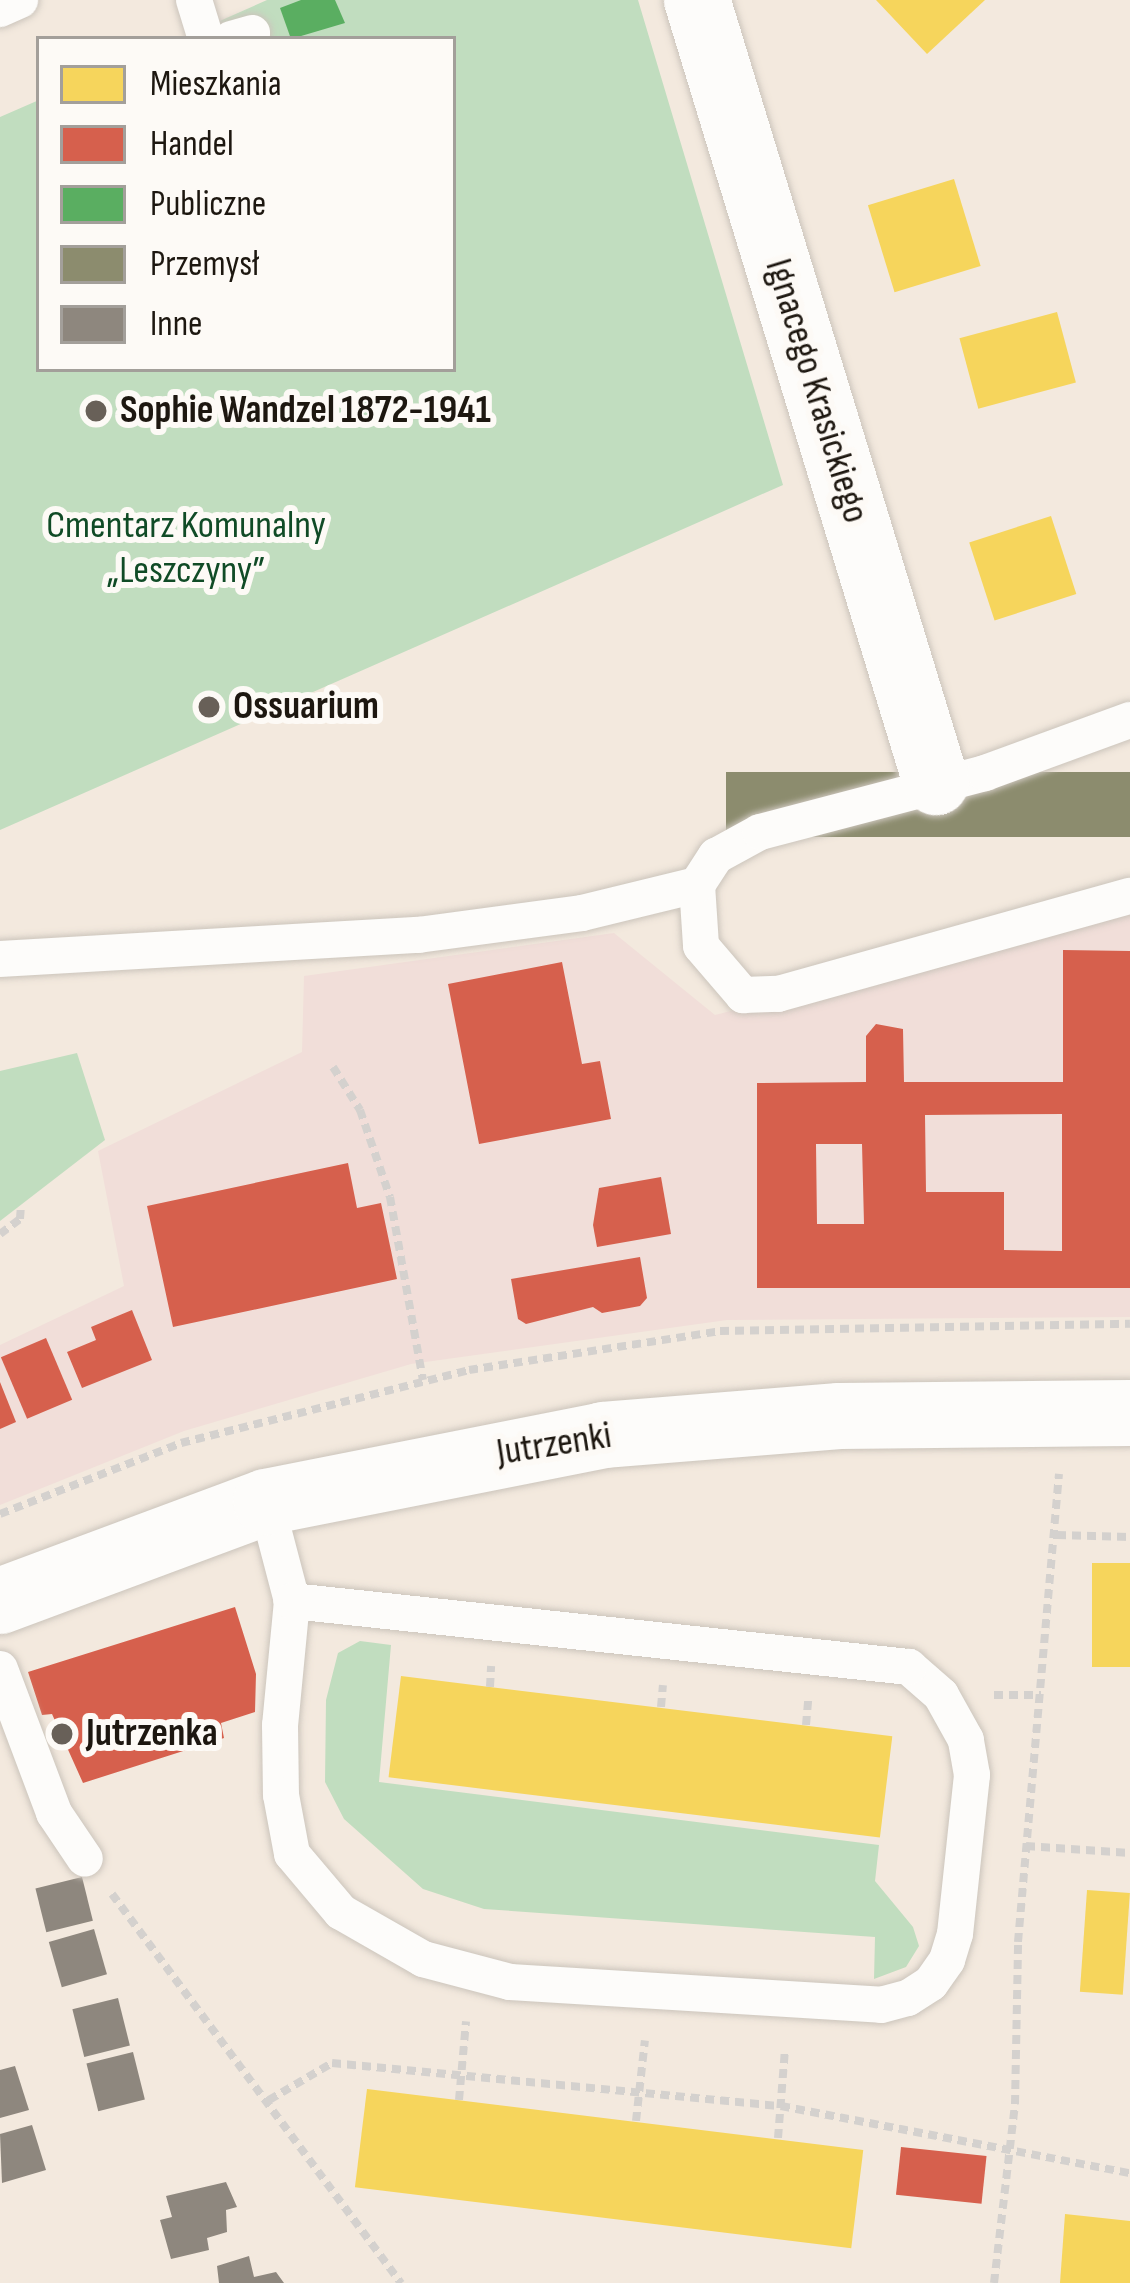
<!DOCTYPE html>
<html>
<head>
<meta charset="utf-8">
<style>
	body { margin:0 }
	#map { position:relative; width:1130px; height:2283px; overflow:hidden; background:#f3e9de; font-family:"Sofia Sans Condensed",sans-serif }
	div>[style] { position:absolute }
	[style*='--x'] { left:calc(var(--x)*1px); top:calc(var(--y)*1px); width:calc(var(--w)*1px); rotate:calc(var(--a)*1deg) }
	.commercial>* { inset:0; background:#f1ded9 }
	.green>* { inset:0; background:#c1ddbf }
	.homes>* { inset:0; background:#f6d55c; transform-origin:0 0 }
	.shops>* { inset:0; background:#d6604d; transform-origin:0 0 }
	.public>* { inset:0; background:#5aae61 }
	.industry>* { inset:0; background:#8c8c6e; transform-origin:0 0 }
	.building>* { inset:0; background:#8e877e; transform-origin:0 0 }
	.path>* { height:8px; margin-top:-4px; transform-origin:0; background:repeating-linear-gradient(90deg,#d4d1ce 0 9px,transparent 0 15px) }
	.roads { filter:drop-shadow(0 0 3px #ccc5bc) drop-shadow(0 0 3px #ccc5bc) }
	.lane>* { height:36px; margin:-18px; padding:0 18px; transform-origin:18px; border-radius:18px; background:#fdfcfa }
	.street>* { height:66px; margin:-33px; padding:0 33px; transform-origin:33px; border-radius:33px; background:#fdfcfa }
	.secondary>* { height:66px; margin:-33px; padding:0 33px; transform-origin:33px; border-radius:33px; background:#fdfcfa }
	.dots>* { width:33px; height:33px; translate:-50% -50%; box-sizing:border-box; border:6px solid #fdfaf6; border-radius:50% }
	span { translate:-50% -50%; white-space:nowrap; text-align:center; line-height:1.15; -webkit-text-stroke:12px #fdfaf6; paint-order:stroke }
	.street-label { font-size:39px; color:#1d1710 }
	.poi-label { font-size:39px; color:#1d1710; font-weight:700 }
	.left { translate:0 -50%; text-align:left }
	.park-label { font-size:39px; color:#104b26 }
	.legend { position:absolute; left:36px; top:36px; width:420px; height:336px; box-sizing:border-box; background:#fdfaf6; border:3px solid #a39f9a; margin:0; padding:15px 21px; list-style:none; font-size:36px; color:#1d1710 }
	.legend li { display:flex; align-items:center; gap:24px; height:60px }
	.legend b { width:60px; border:3px solid #a39f9a }
</style>
</head>
<body>
<div id="map">
	<div class="commercial">
		<i style="clip-path:polygon(1130px 909px,1130px 1317px,727px 1320px,411px 1364px,184px 1431px,0 1505px,0 1345px,124px 1286px,98px 1151px,302px 1052px,304px 976px,614px 933px,715px 1015px)"></i>
	</div>
	<div class="green">
		<i style="clip-path:polygon(267px 0,638px 0,783px 485px,0 830px,0 117px,39px 100px,39px 369px,453px 369px,453px 39px,179px 39px)"></i>
		<i style="clip-path:polygon(77px 1053px,105px 1140px,0 1221px,0 1071px)"></i>
		<i style="clip-path:polygon(360px 1641px,391px 1645px,379px 1782px,879px 1845px,875px 1881px,913px 1927px,919px 1946px,906px 1967px,874px 1979px,875px 1937px,484px 1909px,423px 1889px,344px 1819px,325px 1782px,326px 1700px,338px 1653px)"></i>
	</div>
	<div class="homes">
		<i style="clip-path:polygon(876px 0,985px 0,927px 54px)"></i>
		<i style="left:954px;top:179px;width:91px;height:90px;rotate:73deg"></i>
		<i style="left:1057px;top:312px;width:73px;height:101px;rotate:75deg"></i>
		<i style="left:1051px;top:516px;width:82px;height:86px;rotate:72deg"></i>
		<i style="left:1092px;top:1563px;width:38px;height:104px"></i>
		<i style="left:401px;top:1676px;width:495px;height:102px;rotate:7deg"></i>
		<i style="left:1087px;top:1890px;width:43px;height:102px;rotate:4deg"></i>
		<i style="left:367px;top:2089px;width:500px;height:99px;rotate:7deg"></i>
		<i style="clip-path:polygon(1065px 2214px,1130px 2221px,1130px 2283px,1060px 2283px)"></i>
	</div>
	<div class="shops">
		<i style="clip-path:polygon(evenodd,1063px 950px,1130px 951px,1130px 1288px,757px 1288px,757px 1083px,866px 1082px,866px 1036px,876px 1024px,903px 1029px,904px 1082px,1063px 1082px,1063px 950px,1062px 1114px,1062px 1251px,1004px 1250px,1004px 1192px,926px 1192px,925px 1115px,1062px 1114px,1063px 950px,816px 1144px,862px 1144px,864px 1224px,817px 1224px,816px 1144px)"></i>
		<i style="clip-path:polygon(562px 962px,582px 1064px,600px 1061px,611px 1119px,479px 1144px,448px 984px)"></i>
		<i style="clip-path:polygon(348px 1163px,357px 1208px,381px 1203px,397px 1279px,173px 1327px,147px 1206px)"></i>
		<i style="clip-path:polygon(661px 1177px,671px 1234px,597px 1247px,593px 1225px,599px 1188px)"></i>
		<i style="clip-path:polygon(640px 1257px,647px 1298px,640px 1306px,602px 1313px,593px 1307px,526px 1324px,518px 1319px,511px 1279px)"></i>
		<i style="clip-path:polygon(132px 1310px,152px 1360px,82px 1388px,67px 1352px,96px 1340px,91px 1327px)"></i>
		<i style="left:46px;top:1338px;width:67px;height:49px;rotate:67deg"></i>
		<i style="clip-path:polygon(0 1382px,16px 1422px,0 1429px)"></i>
		<i style="clip-path:polygon(235px 1607px,256px 1674px,255px 1712px,221px 1723px,224px 1738px,83px 1783px,52px 1714px,42px 1715px,28px 1672px)"></i>
		<i style="left:901px;top:2147px;width:86px;height:48px;rotate:6deg"></i>
	</div>
	<div class="public">
		<i style="clip-path:polygon(301px 0,335px 0,345px 23px,291px 39px,280px 8px)"></i>
	</div>
	<div class="industry">
		<i style="left:1130px;top:772px;width:65px;height:404px;rotate:90deg"></i>
	</div>
	<div class="building">
		<i style="left:82px;top:1877px;width:45px;height:48px;rotate:76deg"></i>
		<i style="left:94px;top:1929px;width:47px;height:47px;rotate:74deg"></i>
		<i style="left:118px;top:1998px;width:49px;height:47px;rotate:76deg"></i>
		<i style="left:133px;top:2052px;width:49px;height:48px;rotate:76deg"></i>
		<i style="clip-path:polygon(15px 2066px,29px 2110px,0 2118px,0 2070px)"></i>
		<i style="clip-path:polygon(32px 2125px,46px 2170px,2px 2183px,0 2134px)"></i>
		<i style="clip-path:polygon(226px 2182px,237px 2207px,226px 2210px,227px 2232px,207px 2238px,209px 2250px,171px 2259px,160px 2220px,172px 2217px,166px 2196px)"></i>
		<i style="clip-path:polygon(249px 2256px,254px 2277px,276px 2272px,284px 2283px,219px 2283px,217px 2266px)"></i>
	</div>
	<div class="path">
		<i style="--x:333;--y:1067;--w:51;--a:57.9"></i>
		<i style="--x:360;--y:1110;--w:92;--a:71"></i>
		<i style="--x:390;--y:1197;--w:186;--a:79.8"></i>
		<i style="--x:0;--y:1234;--w:25;--a:-37"></i>
		<i style="--x:20;--y:1219;--w:14;--a:-86"></i>
		<i style="--x:0;--y:1514;--w:194;--a:-21.4"></i>
		<i style="--x:181;--y:1443;--w:297;--a:-14.2"></i>
		<i style="--x:469;--y:1370;--w:254;--a:-8.8"></i>
		<i style="--x:720;--y:1331;--w:410;--a:-1"></i>
		<i style="--x:1057;--y:1535;--w:73;--a:1.6"></i>
		<i style="--x:490;--y:1687;--w:21;--a:-87"></i>
		<i style="--x:994;--y:1695;--w:47;--a:0"></i>
		<i style="--x:661;--y:1707;--w:22;--a:-85"></i>
		<i style="--x:806;--y:1725;--w:25;--a:-85"></i>
		<i style="--x:1026;--y:1846;--w:104;--a:3.9"></i>
		<i style="--x:112;--y:1894;--w:485;--a:53.4"></i>
		<i style="--x:269;--y:2100;--w:73;--a:-30.4"></i>
		<i style="--x:332;--y:2063;--w:451;--a:5.5"></i>
		<i style="--x:781;--y:2106;--w:355;--a:10.9"></i>
		<i style="--x:459;--y:2100;--w:79;--a:-84.9"></i>
		<i style="--x:636;--y:2121;--w:81;--a:-83.7"></i>
		<i style="--x:778;--y:2138;--w:89;--a:-85.5"></i>
		<i style="--x:994;--y:2283;--w:180;--a:-83.3"></i>
		<i style="--x:1015;--y:2104;--w:162;--a:-88.9"></i>
		<i style="--x:1018;--y:1942;--w:470;--a:-85"></i>
	</div>
	<div class="roads">
		<div class="lane">
			<i style="--x:194;--y:0;--w:41;--a:72.9"></i>
			<i style="--x:0;--y:9;--w:22;--a:-24"></i>
			<i style="--x:231;--y:39;--w:22;--a:-16"></i>
			<i style="--x:697;--y:885;--w:61;--a:86.2"></i>
			<i style="--x:701;--y:946;--w:65;--a:49.4"></i>
			<i style="--x:743;--y:995;--w:35;--a:-2"></i>
			<i style="--x:778;--y:994;--w:365;--a:-15.6"></i>
			<i style="--x:0;--y:959;--w:419;--a:-3.3"></i>
			<i style="--x:418;--y:935;--w:165;--a:-7.6"></i>
			<i style="--x:582;--y:913;--w:118;--a:-13.7"></i>
			<i style="--x:697;--y:885;--w:35;--a:-57"></i>
			<i style="--x:716;--y:856;--w:50;--a:-28.6"></i>
			<i style="--x:760;--y:832;--w:233;--a:-14.7"></i>
			<i style="--x:985;--y:773;--w:154;--a:-20.1"></i>
			<i style="--x:266;--y:1502;--w:102;--a:75.3"></i>
			<i style="--x:292;--y:1601;--w:125;--a:95.5"></i>
			<i style="--x:280;--y:1725;--w:70;--a:89.2"></i>
			<i style="--x:281;--y:1795;--w:60;--a:79.4"></i>
			<i style="--x:292;--y:1854;--w:76;--a:49.8"></i>
			<i style="--x:341;--y:1912;--w:95;--a:29.8"></i>
			<i style="--x:423;--y:1959;--w:90;--a:14.8"></i>
			<i style="--x:510;--y:1982;--w:372;--a:3.5"></i>
			<i style="--x:881;--y:2005;--w:28;--a:-15"></i>
			<i style="--x:908;--y:1998;--w:27;--a:-33"></i>
			<i style="--x:931;--y:1983;--w:28;--a:-55"></i>
			<i style="--x:947;--y:1960;--w:27;--a:-73"></i>
			<i style="--x:955;--y:1934;--w:160;--a:-83.9"></i>
			<i style="--x:972;--y:1775;--w:36;--a:-100"></i>
			<i style="--x:966;--y:1740;--w:51;--a:-119.1"></i>
			<i style="--x:941;--y:1695;--w:43;--a:-138.8"></i>
			<i style="--x:909;--y:1667;--w:621;--a:-173.89"></i>
			<i style="--x:0;--y:1669;--w:154;--a:69.4"></i>
			<i style="--x:54;--y:1813;--w:55;--a:56"></i>
		</div>
		<div class="street">
			<i style="--x:697;--y:0;--w:818;--a:73.01"></i>
		</div>
		<div class="secondary">
			<i style="--x:0;--y:1601;--w:284;--a:-20.4"></i>
			<i style="--x:266;--y:1502;--w:344;--a:-11.2"></i>
			<i style="--x:603;--y:1435;--w:237;--a:-4.6"></i>
			<i style="--x:839;--y:1416;--w:291;--a:-0.6"></i>
		</div>
	</div>
	<div class="dots">
		<i style="left:96px;top:411px;background:#686058"></i>
		<i style="left:209px;top:707px;background:#686058"></i>
		<i style="left:62px;top:1734px;background:#686058"></i>
	</div>
	<div class="street-label">
		<span style="left:816px;top:391px;rotate:73deg">Ignacego Krasickiego</span>
		<span style="left:554px;top:1445px;rotate:-9deg">Jutrzenki</span>
	</div>
	<div class="poi-label">
		<span class="left" style="left:120px;top:411px">Sophie Wandzel 1872-1941</span>
		<span class="left" style="left:233px;top:707px">Ossuarium</span>
		<span class="left" style="left:86px;top:1734px">Jutrzenka</span>
	</div>
	<div class="park-label">
		<span style="left:186px;top:549px">Cmentarz Komunalny<br>„Leszczyny”</span>
	</div>
	<ul class="legend">
	<li><b style="height:33px;background:#f6d55c"></b>Mieszkania</li>
	<li><b style="height:33px;background:#d6604d"></b>Handel</li>
	<li><b style="height:33px;background:#5aae61"></b>Publiczne</li>
	<li><b style="height:33px;background:#8c8c6e"></b>Przemysł</li>
	<li><b style="height:33px;background:#8e877e"></b>Inne</li>
	</ul>
</div>
</body>
</html>
